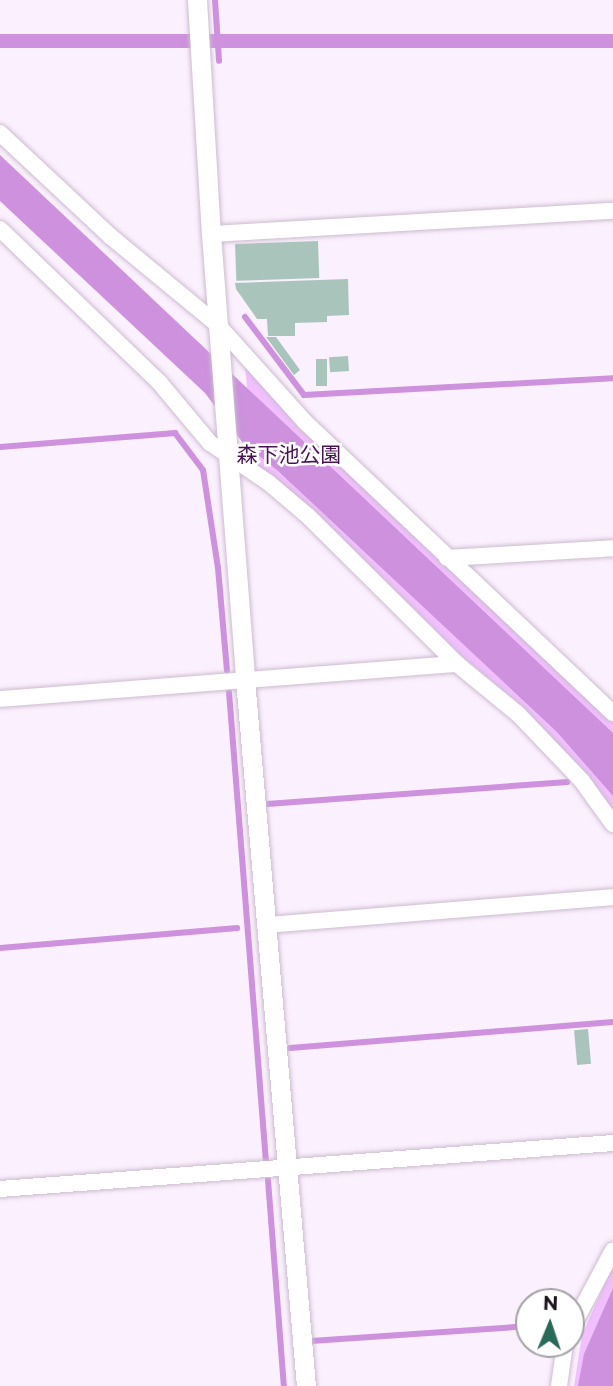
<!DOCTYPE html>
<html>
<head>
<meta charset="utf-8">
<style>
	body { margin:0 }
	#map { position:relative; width:613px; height:1386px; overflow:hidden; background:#fbf0fd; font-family:Montserrat,"Noto Sans JP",sans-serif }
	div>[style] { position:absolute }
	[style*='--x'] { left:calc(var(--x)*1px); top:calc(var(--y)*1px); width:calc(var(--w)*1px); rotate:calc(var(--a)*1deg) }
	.green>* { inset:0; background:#f2bfff }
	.water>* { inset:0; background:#cd91dd; transform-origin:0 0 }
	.stream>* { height:6px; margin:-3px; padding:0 3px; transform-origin:3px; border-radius:3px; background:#cd91dd }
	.building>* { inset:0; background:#a9c5bb; transform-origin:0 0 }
	.roads { filter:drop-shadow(0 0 2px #ccbbd0) drop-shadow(0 0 2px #ccbbd0) }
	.minor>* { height:16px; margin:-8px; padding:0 8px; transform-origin:8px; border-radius:8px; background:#fff }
	.tertiary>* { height:19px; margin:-9.5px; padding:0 9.5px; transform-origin:9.5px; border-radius:9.5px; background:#fff }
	span { translate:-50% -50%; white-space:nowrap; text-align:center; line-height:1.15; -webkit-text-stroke:5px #fff; paint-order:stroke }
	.park-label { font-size:21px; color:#491156 }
	.north { position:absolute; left:515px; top:1288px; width:70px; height:70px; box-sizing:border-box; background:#fff; border:2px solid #a5a2a5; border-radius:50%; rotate:2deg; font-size:19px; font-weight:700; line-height:28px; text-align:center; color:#1d171e }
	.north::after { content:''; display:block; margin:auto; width:24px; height:32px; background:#296957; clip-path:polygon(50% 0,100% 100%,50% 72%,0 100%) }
</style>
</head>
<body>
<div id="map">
	<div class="green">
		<i style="clip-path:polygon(245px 365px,301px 428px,410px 533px,613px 722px,613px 811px,585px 773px,523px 707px,465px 659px,310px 507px,254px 464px)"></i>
		<i style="clip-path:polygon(613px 1265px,613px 1386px,574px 1386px,582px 1335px)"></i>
	</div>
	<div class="water">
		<i style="left:613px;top:34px;width:14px;height:614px;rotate:90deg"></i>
		<i style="clip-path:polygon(0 155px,613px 733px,613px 796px,557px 732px,277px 470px,243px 443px,205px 393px,0 201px)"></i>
		<i style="clip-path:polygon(613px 1288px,613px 1386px,578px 1386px,584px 1354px)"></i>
	</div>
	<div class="stream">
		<i style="--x:215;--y:0;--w:61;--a:86.2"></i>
		<i style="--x:245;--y:317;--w:98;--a:52.9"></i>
		<i style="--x:304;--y:395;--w:309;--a:-3.1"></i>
		<i style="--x:0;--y:447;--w:176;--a:-4.6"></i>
		<i style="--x:175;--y:433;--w:46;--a:52.9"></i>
		<i style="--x:203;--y:470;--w:99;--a:81.3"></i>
		<i style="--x:218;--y:568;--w:103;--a:85"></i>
		<i style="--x:229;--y:692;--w:471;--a:85.5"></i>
		<i style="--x:267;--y:804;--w:301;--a:-4.2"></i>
		<i style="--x:0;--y:948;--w:238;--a:-4.8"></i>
		<i style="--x:290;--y:1048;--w:324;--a:-4.6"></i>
		<i style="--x:268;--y:1180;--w:207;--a:85.6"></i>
		<i style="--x:311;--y:1341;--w:219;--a:-3.9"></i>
	</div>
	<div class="building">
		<i style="left:318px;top:241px;width:37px;height:83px;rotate:88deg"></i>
		<i style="clip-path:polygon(348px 279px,349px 315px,327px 316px,327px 322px,295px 323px,295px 336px,268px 336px,267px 319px,257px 319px,236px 289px,235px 283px)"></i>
		<i style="clip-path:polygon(266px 337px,276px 337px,300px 370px,294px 375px)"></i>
		<i style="left:348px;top:356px;width:15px;height:19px;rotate:86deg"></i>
		<i style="left:316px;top:359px;width:11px;height:27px"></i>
		<i style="left:588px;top:1029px;width:35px;height:14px;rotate:85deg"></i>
	</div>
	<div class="roads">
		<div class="minor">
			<i style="--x:0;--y:133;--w:151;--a:43.1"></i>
			<i style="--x:110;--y:236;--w:140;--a:39.5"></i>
			<i style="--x:218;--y:325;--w:129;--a:48.1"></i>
			<i style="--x:304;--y:421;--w:425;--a:43.4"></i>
			<i style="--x:0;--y:229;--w:221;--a:43.9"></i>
			<i style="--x:159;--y:382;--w:80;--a:50.1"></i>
			<i style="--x:210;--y:443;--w:71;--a:34.1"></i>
			<i style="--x:269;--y:483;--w:52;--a:40.4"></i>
			<i style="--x:309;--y:517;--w:209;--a:44.8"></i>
			<i style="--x:457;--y:664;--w:80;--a:39.4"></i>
			<i style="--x:519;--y:715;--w:91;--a:46.3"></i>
			<i style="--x:582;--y:781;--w:53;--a:54.2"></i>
			<i style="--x:211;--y:234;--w:403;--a:-3.3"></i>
			<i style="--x:447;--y:558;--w:166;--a:-3.4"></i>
			<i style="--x:0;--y:699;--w:458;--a:-4.4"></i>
			<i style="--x:267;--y:925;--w:347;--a:-4.6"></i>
			<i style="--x:0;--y:1189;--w:615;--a:-4.29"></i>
			<i style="--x:571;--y:1329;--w:89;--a:-62"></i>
			<i style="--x:559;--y:1386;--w:42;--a:-81.9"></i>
		</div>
		<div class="tertiary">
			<i style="--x:197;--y:0;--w:234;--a:86.6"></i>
			<i style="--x:211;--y:234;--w:446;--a:85.6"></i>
			<i style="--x:245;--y:679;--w:710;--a:85.07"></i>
		</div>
	</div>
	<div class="park-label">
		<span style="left:289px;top:455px">森下池公園</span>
	</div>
	<div class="north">N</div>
</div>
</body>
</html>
